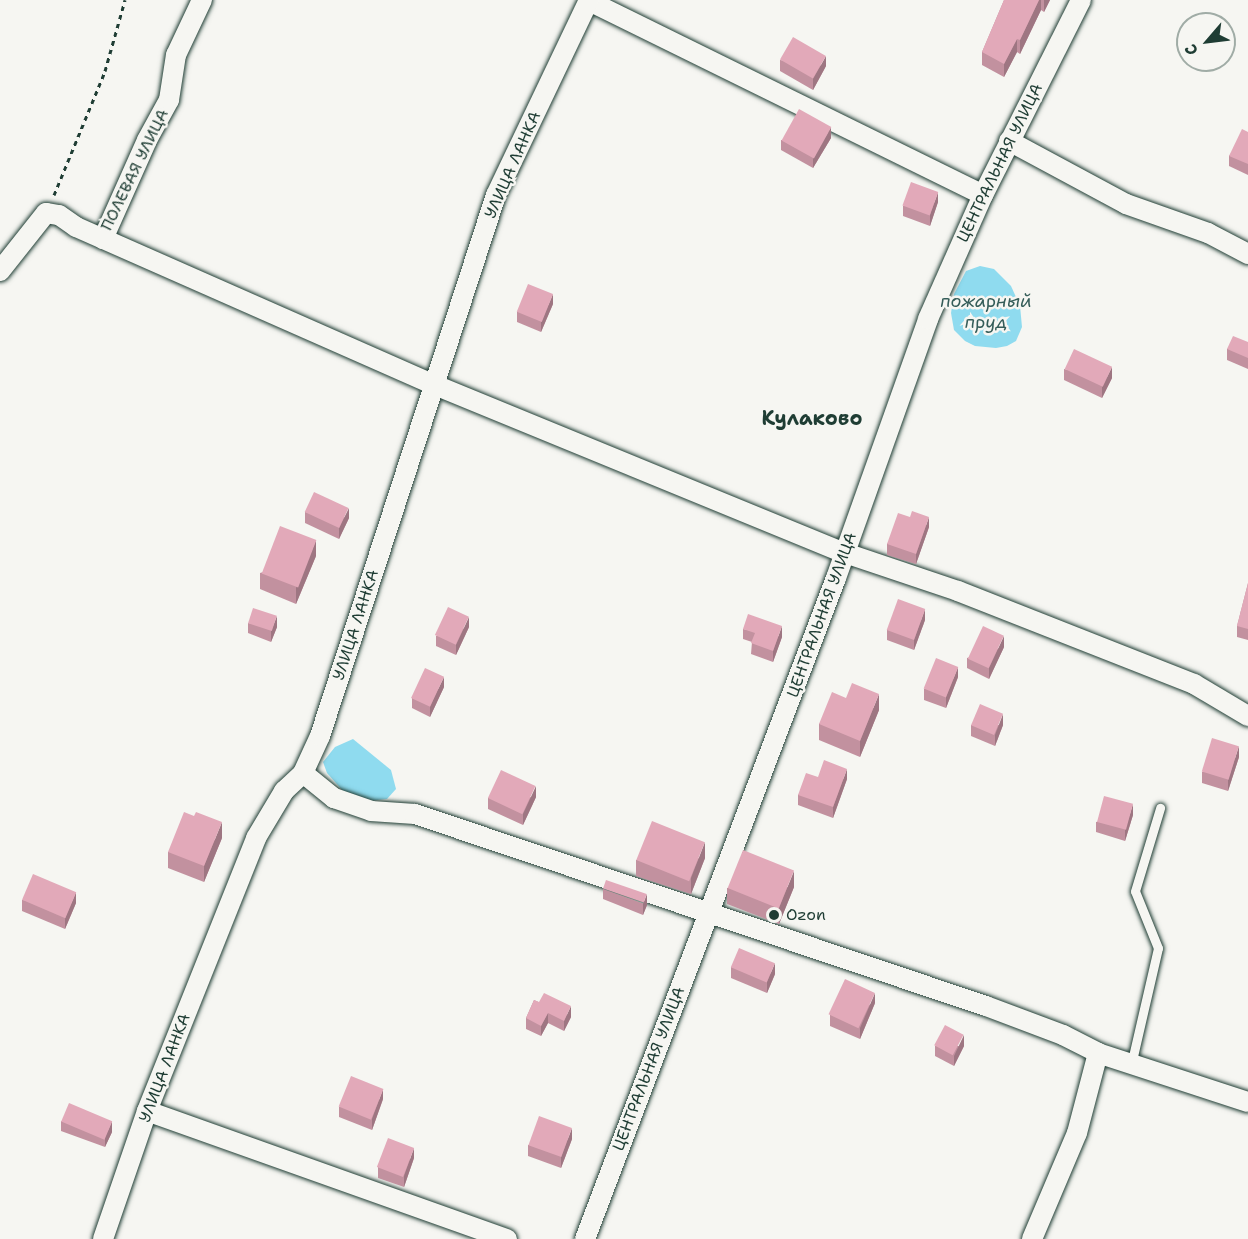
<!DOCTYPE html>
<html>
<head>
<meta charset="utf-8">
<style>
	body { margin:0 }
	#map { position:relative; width:1248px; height:1239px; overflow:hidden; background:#f6f6f2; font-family:"Shantell Sans",sans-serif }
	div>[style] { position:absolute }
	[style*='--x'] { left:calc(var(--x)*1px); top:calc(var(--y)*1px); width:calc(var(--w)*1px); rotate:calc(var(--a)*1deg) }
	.water>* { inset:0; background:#8fdbef }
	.path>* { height:3px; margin-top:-1.5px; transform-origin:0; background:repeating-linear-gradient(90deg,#1f3d34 0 4.5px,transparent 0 9px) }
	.roads { filter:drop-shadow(0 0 2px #1f3d34) drop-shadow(0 0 2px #1f3d34) }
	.lane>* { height:9px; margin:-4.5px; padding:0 4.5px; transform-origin:4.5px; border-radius:4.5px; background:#f6f6f2 }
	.street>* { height:20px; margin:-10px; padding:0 10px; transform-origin:10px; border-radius:10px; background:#f6f6f2 }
	.wall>* { inset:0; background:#c2919f }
	.shaded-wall>* { inset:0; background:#9e7682 }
	.building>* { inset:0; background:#e2a9b9; transform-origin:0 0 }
	.dots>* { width:16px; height:16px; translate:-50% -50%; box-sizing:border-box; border:3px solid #f6f6f2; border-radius:50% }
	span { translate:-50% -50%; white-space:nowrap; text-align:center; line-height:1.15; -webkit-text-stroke:5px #f6f6f2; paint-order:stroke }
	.street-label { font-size:16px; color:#1f3d34 }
	.poi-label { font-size:16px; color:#1f3d34 }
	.left { translate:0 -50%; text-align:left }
	.water-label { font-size:18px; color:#355d59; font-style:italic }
	.quarter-label { font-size:20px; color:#1f3d34; font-weight:700 }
	.north { position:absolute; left:1176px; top:12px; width:60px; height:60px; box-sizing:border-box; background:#f6f6f2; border:2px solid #a0aca6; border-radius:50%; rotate:242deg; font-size:16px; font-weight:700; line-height:24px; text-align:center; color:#1f3d34 }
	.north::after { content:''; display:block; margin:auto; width:21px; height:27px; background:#1f3d34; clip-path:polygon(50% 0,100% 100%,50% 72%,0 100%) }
</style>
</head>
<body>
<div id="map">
	<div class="water">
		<i style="clip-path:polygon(980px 266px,994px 269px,1011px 286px,1020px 306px,1022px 327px,1016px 341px,1007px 346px,996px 348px,975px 346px,965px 341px,954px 330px,951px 313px,954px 294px,966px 271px)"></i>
		<i style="clip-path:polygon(353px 739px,391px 770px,396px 789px,387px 799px,368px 801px,343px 791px,327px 773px,323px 762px,335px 747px)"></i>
	</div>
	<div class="path">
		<i style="--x:54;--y:195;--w:134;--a:-67.6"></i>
		<i style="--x:105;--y:71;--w:74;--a:-74.3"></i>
	</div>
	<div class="roads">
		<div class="lane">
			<i style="--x:1131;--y:1065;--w:120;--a:-77"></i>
			<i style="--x:1158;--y:948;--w:61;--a:-112"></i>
			<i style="--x:1135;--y:891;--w:87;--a:-73.2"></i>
		</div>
		<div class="street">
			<i style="--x:589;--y:1;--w:439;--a:26.2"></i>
			<i style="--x:1009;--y:141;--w:133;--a:28.3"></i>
			<i style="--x:1126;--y:204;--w:87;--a:19.5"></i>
			<i style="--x:1208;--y:233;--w:45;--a:27.7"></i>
			<i style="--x:103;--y:239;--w:108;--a:-66"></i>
			<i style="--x:147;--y:140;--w:46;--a:-61.2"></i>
			<i style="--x:169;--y:100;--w:46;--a:-81.2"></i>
			<i style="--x:176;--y:55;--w:61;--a:-64.7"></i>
			<i style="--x:0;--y:271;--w:74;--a:-51.6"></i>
			<i style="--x:46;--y:213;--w:13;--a:9"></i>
			<i style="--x:59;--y:215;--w:21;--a:35"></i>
			<i style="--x:76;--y:227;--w:392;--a:23.8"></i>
			<i style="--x:435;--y:385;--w:443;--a:22.3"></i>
			<i style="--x:845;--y:553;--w:119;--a:18.6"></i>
			<i style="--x:958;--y:591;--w:254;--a:21.5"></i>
			<i style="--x:1194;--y:684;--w:63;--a:30.7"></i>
			<i style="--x:303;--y:773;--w:40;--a:39"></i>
			<i style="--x:334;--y:798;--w:39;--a:19"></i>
			<i style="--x:371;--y:811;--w:44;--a:3.9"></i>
			<i style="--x:415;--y:814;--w:602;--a:18.59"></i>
			<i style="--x:986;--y:1006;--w:82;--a:20.6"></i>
			<i style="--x:1063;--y:1035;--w:39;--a:27"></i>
			<i style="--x:1098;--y:1053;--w:158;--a:18.1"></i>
			<i style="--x:147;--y:1111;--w:382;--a:19.6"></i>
			<i style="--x:103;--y:1239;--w:135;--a:-71"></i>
			<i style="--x:147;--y:1111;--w:294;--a:-68.2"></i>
			<i style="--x:256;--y:838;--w:55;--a:-59.2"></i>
			<i style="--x:284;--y:791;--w:26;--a:-43"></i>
			<i style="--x:303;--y:773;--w:41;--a:-65.3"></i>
			<i style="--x:320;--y:736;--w:569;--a:-71.98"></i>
			<i style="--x:496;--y:195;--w:216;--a:-64.5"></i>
			<i style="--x:585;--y:1239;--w:707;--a:-69.21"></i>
			<i style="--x:836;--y:578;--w:275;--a:-70.4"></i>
			<i style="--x:928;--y:319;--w:136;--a:-66.1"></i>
			<i style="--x:983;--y:195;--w:218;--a:-63.3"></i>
			<i style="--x:1032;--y:1239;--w:115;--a:-67"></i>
			<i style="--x:1077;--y:1133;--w:83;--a:-75.3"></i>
		</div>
	</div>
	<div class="wall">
		<i style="clip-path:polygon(1004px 0,1050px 0,1044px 12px,1041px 10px,1020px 54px,1017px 52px,1004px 77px,982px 65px,982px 52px)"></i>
		<i style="clip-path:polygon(780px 60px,826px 66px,813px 90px,780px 71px)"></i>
		<i style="clip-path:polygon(1248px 132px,1248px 175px,1229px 166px,1229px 156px)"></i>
		<i style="clip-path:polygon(831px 138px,813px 168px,781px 150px,781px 140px)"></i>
		<i style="clip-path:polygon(938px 202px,930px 226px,903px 216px,903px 206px)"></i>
		<i style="clip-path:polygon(553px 304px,541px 332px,517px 322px,517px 312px)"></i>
		<i style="clip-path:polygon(1248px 342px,1248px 369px,1227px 360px,1227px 349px)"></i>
		<i style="clip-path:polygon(1064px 369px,1112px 378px,1102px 398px,1064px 380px)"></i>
		<i style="clip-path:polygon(305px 512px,349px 518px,339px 539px,305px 523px)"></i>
		<i style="clip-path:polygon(910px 517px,929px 527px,916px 564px,887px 555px,887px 544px)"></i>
		<i style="clip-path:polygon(316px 556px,296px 604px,260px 589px,260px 573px)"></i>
		<i style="clip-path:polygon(1248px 583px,1248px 640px,1237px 637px,1237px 626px)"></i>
		<i style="clip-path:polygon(925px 620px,914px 650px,887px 640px,887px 630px)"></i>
		<i style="clip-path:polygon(248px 623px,277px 627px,271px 642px,248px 633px)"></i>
		<i style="clip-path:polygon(469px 627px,456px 655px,436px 646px,436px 636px)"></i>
		<i style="clip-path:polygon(743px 629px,782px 637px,773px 662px,751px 654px,752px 642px,743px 639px)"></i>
		<i style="clip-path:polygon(1004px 647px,989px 679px,967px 668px,967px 658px)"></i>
		<i style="clip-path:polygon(958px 677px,946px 708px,924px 700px,924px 689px)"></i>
		<i style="clip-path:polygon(444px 687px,430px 717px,412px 708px,412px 698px)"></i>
		<i style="clip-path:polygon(846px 698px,879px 710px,860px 757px,819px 740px,819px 724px)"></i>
		<i style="clip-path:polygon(971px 725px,1003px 725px,995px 746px,971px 736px)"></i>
		<i style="clip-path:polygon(1239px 757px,1228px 791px,1202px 783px,1202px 772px)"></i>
		<i style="clip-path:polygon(818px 777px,847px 779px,833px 818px,798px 805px,798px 795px)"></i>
		<i style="clip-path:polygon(536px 797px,523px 825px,488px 809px,488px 798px)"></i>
		<i style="clip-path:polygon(1133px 815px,1125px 841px,1096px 832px,1096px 822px)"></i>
		<i style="clip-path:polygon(222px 838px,204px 882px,168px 868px,168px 852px)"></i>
		<i style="clip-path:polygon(705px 858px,691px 894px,636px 876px,636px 860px)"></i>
		<i style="clip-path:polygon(794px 887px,779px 924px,727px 904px,727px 888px)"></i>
		<i style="clip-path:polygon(603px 889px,647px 905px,643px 915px,603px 899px)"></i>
		<i style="clip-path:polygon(22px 900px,76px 903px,65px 929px,22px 911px)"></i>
		<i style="clip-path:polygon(731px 967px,775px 974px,767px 993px,731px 978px)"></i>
		<i style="clip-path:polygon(534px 1000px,571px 1017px,564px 1031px,548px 1023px,541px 1036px,526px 1029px,526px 1018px)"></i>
		<i style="clip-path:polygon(875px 1003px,860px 1039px,830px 1026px,830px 1015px)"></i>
		<i style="clip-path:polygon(935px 1046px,964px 1046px,954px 1066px,935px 1056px)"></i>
		<i style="clip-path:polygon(383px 1099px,372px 1130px,339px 1117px,339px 1107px)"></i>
		<i style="clip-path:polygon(61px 1121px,112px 1132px,105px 1147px,61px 1131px)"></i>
		<i style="clip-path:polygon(572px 1139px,561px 1168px,528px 1156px,528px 1145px)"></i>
		<i style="clip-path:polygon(414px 1158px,404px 1187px,378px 1178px,378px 1167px)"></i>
	</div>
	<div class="shaded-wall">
		<i style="clip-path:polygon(1039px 0,1041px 0,1041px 10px,1020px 54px,1020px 40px)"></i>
		<i style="clip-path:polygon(1044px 0,1050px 0,1044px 12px)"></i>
		<i style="clip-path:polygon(1017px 39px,1017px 52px,1004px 77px,1004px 64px)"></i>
		<i style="clip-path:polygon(826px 56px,826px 66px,813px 90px,813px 79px)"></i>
		<i style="clip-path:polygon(831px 127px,831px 138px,813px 168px,813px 158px)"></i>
		<i style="clip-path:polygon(938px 192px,938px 202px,930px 226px,930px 215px)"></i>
		<i style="clip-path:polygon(553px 294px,553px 304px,541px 332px,541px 322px)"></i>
		<i style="clip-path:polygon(1112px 367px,1112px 378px,1102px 398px,1102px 387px)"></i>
		<i style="clip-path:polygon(349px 508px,349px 518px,339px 539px,339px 528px)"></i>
		<i style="clip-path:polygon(929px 517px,929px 527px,916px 564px,916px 554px)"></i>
		<i style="clip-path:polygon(316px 540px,316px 556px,296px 604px,296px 588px)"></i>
		<i style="clip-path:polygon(925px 609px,925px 620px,914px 650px,914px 640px)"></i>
		<i style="clip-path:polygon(277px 616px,277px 627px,271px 642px,271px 631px)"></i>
		<i style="clip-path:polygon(469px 617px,469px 627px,456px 655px,456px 645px)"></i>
		<i style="clip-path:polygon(782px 626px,782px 637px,773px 662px,773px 651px)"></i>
		<i style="clip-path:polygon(1004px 636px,1004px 647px,989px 679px,989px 668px)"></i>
		<i style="clip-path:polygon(958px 667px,958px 677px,946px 708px,946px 697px)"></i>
		<i style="clip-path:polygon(444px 677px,444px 687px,430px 717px,430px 706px)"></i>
		<i style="clip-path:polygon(879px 694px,879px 710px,860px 757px,860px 741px)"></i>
		<i style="clip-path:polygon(1003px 714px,1003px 725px,995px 746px,995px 735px)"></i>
		<i style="clip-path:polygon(1239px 746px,1239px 757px,1228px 791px,1228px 780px)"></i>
		<i style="clip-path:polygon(847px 769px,847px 779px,833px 818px,833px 807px)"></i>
		<i style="clip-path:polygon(536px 786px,536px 797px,523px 825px,523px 814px)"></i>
		<i style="clip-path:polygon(1133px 804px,1133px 815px,1125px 841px,1125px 830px)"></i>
		<i style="clip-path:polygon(222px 822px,222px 838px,204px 882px,204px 866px)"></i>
		<i style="clip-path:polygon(705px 842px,705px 858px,691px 894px,691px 878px)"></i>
		<i style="clip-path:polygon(794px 871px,794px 887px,779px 924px,779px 908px)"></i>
		<i style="clip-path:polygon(76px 892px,76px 903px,65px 929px,65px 918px)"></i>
		<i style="clip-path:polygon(647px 894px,647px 905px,643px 915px,643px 904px)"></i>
		<i style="clip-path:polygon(775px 963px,775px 974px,767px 993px,767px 982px)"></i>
		<i style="clip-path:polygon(875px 993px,875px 1003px,860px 1039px,860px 1028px)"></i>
		<i style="clip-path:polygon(571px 1006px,571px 1017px,564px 1031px,564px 1021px)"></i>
		<i style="clip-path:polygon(548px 1013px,548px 1023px,541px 1036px,541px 1026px)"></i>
		<i style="clip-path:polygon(964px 1035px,964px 1046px,954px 1066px,954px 1056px)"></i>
		<i style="clip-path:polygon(383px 1089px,383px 1099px,372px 1130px,372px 1119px)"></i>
		<i style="clip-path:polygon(112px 1121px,112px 1132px,105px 1147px,105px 1137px)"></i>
		<i style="clip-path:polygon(572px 1128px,572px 1139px,561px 1168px,561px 1157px)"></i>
		<i style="clip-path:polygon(414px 1148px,414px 1158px,404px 1187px,404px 1176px)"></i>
	</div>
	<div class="building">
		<i style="clip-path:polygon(1004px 0,1039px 0,1020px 40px,1017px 39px,1004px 64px,982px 52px)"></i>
		<i style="left:793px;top:37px;width:38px;height:26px;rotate:30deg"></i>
		<i style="left:799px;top:109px;width:37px;height:36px;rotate:29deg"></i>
		<i style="clip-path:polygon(1242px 129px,1248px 132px,1248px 164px,1229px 156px)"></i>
		<i style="left:911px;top:182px;width:29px;height:25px;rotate:20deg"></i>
		<i style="left:528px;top:284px;width:27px;height:30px;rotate:22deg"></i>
		<i style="clip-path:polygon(1233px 336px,1248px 342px,1248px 358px,1227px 349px)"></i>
		<i style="left:1074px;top:349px;width:42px;height:22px;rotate:25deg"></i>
		<i style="left:314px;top:492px;width:38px;height:22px;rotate:25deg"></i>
		<i style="clip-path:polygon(912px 511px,929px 517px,916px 554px,887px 544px,898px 513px,910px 517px)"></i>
		<i style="left:280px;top:526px;width:39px;height:51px;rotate:21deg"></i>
		<i style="clip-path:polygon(1248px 583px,1248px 629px,1237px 626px)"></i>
		<i style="left:898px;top:599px;width:29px;height:33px;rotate:20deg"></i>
		<i style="left:448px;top:607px;width:23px;height:31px;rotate:25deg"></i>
		<i style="left:253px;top:608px;width:25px;height:16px;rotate:18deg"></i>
		<i style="clip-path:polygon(748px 614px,782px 626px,773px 651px,751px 643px,755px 633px,743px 629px)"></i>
		<i style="left:983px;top:626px;width:23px;height:36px;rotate:25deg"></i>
		<i style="left:936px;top:658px;width:24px;height:33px;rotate:22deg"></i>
		<i style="left:425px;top:668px;width:21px;height:33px;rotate:25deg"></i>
		<i style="clip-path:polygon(852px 683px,879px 694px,860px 741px,819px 724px,832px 692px,846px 698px)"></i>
		<i style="left:980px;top:704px;width:25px;height:23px;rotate:23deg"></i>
		<i style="left:1212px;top:738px;width:28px;height:35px;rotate:17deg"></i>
		<i style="clip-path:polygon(824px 760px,847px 769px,833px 807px,798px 795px,806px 773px,818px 777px)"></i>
		<i style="left:501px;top:770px;width:38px;height:31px;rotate:25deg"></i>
		<i style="left:1104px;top:796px;width:30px;height:27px;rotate:15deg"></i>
		<i style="clip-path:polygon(184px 812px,194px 816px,196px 812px,222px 822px,204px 866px,168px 852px)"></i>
		<i style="left:652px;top:821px;width:57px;height:42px;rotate:22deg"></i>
		<i style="left:743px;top:850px;width:55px;height:41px;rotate:22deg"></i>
		<i style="left:33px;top:874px;width:47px;height:28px;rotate:23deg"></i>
		<i style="left:606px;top:880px;width:43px;height:9px;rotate:19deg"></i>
		<i style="left:739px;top:948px;width:39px;height:21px;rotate:23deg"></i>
		<i style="left:845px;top:979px;width:33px;height:39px;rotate:25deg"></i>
		<i style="clip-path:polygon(544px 993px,571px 1006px,564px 1021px,548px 1013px,541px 1026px,526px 1018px,534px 1000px,539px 1002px)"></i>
		<i style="left:945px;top:1025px;width:21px;height:23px;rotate:28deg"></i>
		<i style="left:351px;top:1076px;width:35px;height:33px;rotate:22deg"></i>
		<i style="left:69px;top:1103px;width:47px;height:20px;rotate:23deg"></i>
		<i style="left:539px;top:1116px;width:35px;height:31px;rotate:20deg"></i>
		<i style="left:388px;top:1138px;width:28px;height:31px;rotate:21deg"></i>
	</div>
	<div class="dots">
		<i style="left:774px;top:915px;background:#1f3d34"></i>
	</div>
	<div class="street-label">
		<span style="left:1000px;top:163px;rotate:-64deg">ЦЕНТРАЛЬНАЯ УЛИЦА</span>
		<span style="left:513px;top:165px;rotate:-66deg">УЛИЦА ЛАНКА</span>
		<span style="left:135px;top:170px;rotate:-64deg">ПОЛЕВАЯ УЛИЦА</span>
		<span style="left:822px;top:615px;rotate:-70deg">ЦЕНТРАЛЬНАЯ УЛИЦА</span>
		<span style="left:356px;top:625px;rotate:-72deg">УЛИЦА ЛАНКА</span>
		<span style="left:165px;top:1068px;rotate:-69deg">УЛИЦА ЛАНКА</span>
		<span style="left:649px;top:1069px;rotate:-69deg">ЦЕНТРАЛЬНАЯ УЛИЦА</span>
	</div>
	<div class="poi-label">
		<span class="left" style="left:786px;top:915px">Ozon</span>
	</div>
	<div class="water-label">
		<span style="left:986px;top:312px">пожарный<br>пруд</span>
	</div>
	<div class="quarter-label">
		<span style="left:812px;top:418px">Кулаково</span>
	</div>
	<div class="north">С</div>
</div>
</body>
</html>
